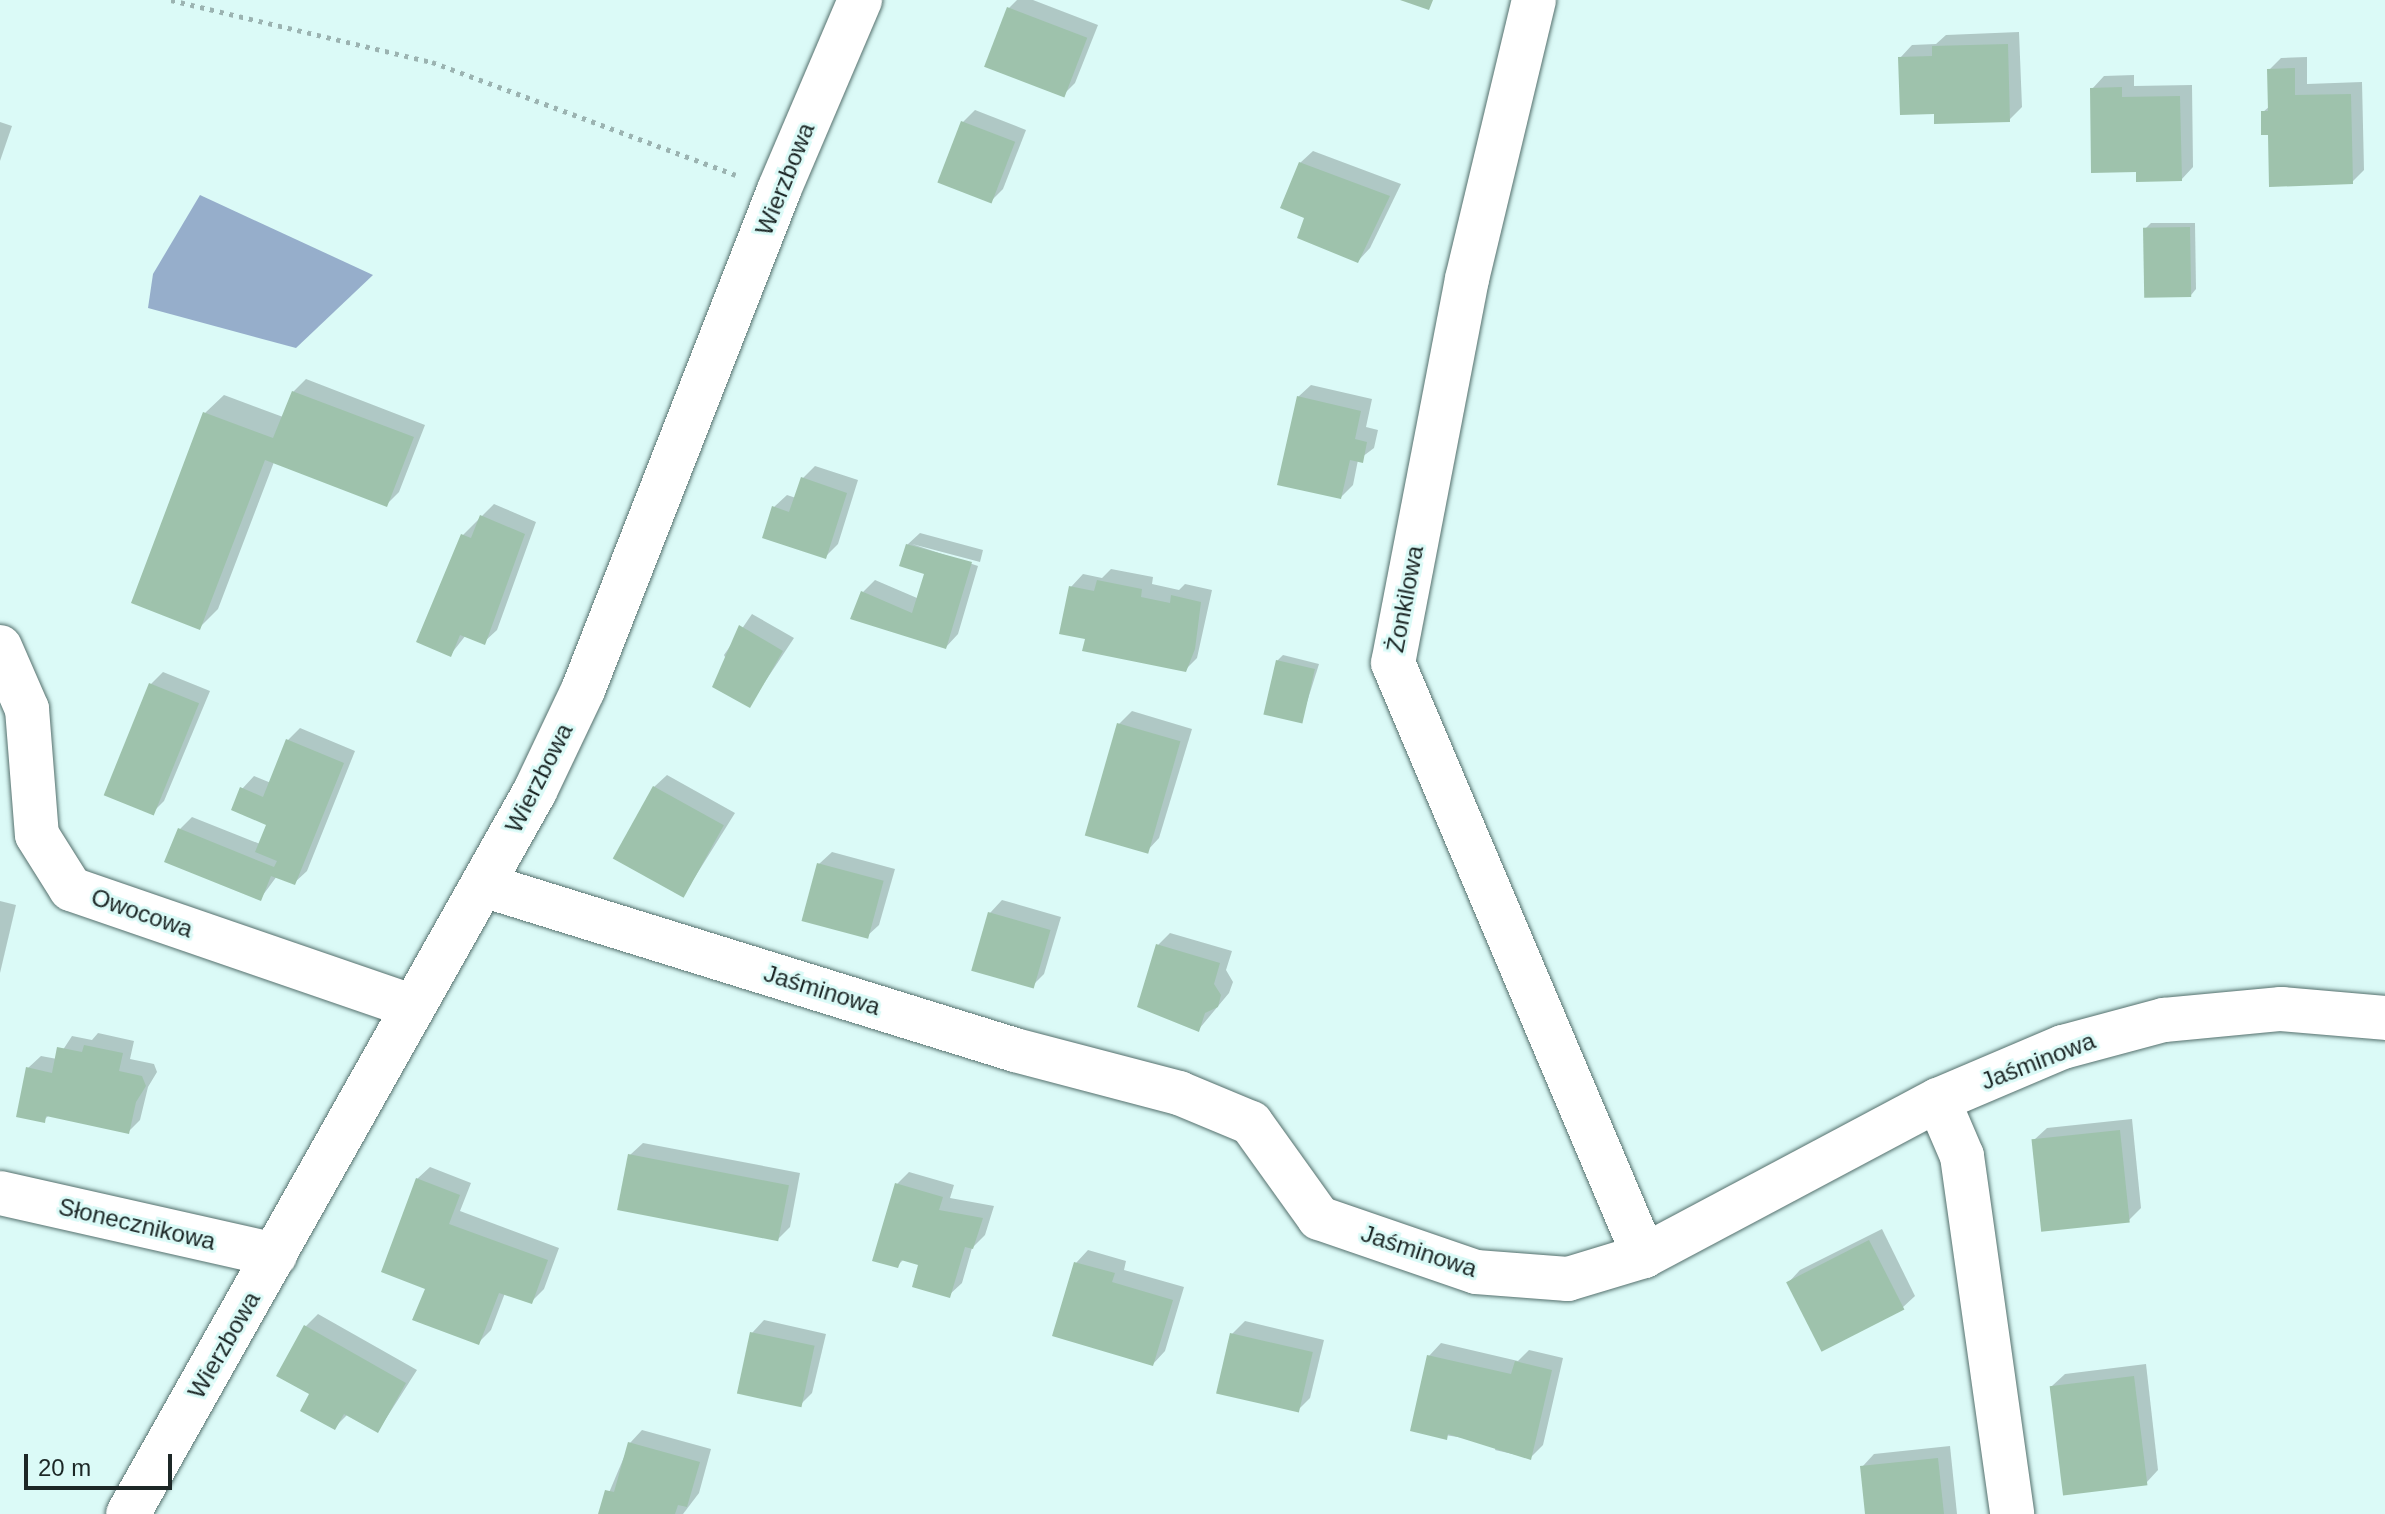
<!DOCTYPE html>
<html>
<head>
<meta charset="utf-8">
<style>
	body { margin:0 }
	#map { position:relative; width:2385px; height:1514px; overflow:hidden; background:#dbfaf7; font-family:Arial,sans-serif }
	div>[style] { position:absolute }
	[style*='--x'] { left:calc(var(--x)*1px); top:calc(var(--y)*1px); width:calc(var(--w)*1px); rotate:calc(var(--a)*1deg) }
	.water>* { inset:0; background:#96aecb }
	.shadow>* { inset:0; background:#0003 }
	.building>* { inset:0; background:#9ec2ac; transform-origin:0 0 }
	.path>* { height:5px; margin-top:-2.5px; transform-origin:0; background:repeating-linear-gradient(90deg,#9bb3b1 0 4px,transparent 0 10px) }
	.roads { filter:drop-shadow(0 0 2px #55706d) drop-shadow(0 0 2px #55706d) }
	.minor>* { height:44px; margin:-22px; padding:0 22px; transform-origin:22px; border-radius:22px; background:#fff }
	span { translate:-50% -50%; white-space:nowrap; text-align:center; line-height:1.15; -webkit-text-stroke:6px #dbfaf7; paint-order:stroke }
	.street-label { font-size:24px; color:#1c2726 }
	.scale { position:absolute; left:24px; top:1454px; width:148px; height:36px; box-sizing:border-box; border:4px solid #1c2726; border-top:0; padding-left:10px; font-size:24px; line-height:28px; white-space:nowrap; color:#1c2726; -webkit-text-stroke:6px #dbfaf7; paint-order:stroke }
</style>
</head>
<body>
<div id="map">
	<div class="water">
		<i style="clip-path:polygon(200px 195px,373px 275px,296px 348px,148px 308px,153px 274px)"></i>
	</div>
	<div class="shadow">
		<i style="clip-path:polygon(1017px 0,1033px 0,1098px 25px,1075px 83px,1063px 95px,1009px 8px)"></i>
		<i style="clip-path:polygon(2019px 32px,2022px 107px,2009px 120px,1936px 112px,1900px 58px,1912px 45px,1936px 44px,1946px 35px)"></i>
		<i style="clip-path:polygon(2307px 57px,2307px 84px,2362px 82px,2364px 170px,2352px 182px,2270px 133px,2263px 112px,2270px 106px,2269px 70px,2281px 58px)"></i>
		<i style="clip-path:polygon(2134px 75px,2134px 86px,2192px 85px,2193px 167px,2181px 180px,2138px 170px,2092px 89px,2104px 76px)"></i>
		<i style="clip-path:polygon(975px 110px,1026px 130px,1003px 189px,990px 202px,963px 122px)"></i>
		<i style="clip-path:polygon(0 122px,12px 126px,0 161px)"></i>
		<i style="clip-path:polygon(1313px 151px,1401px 184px,1370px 248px,1358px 261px,1307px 217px,1300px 163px)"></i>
		<i style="clip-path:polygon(2151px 223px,2195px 223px,2196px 289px,2191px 295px,2145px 229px)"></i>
		<i style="clip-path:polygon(306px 379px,425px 425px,399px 492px,387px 504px,274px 462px,218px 609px,199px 628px,205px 413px,224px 395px,283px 417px,293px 392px)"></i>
		<i style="clip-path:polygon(1311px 385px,1372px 399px,1366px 427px,1378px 430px,1374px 448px,1358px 460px,1353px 485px,1341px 497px,1298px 397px)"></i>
		<i style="clip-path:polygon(815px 466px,858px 480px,838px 544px,825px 557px,774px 507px,787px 495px,796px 498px,803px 478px)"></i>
		<i style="clip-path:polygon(494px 504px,536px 522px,497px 630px,484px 642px,466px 635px,451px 654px,463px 535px)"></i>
		<i style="clip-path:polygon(920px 533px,983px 550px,980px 562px,912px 544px,978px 566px,958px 634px,946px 647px,863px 592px,875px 580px,917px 598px,926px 573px,907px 545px)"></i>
		<i style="clip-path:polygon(1111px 569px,1153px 577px,1152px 584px,1179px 590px,1185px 584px,1212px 590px,1197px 658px,1185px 670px,1087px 638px,1071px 587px,1083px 574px,1102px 578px)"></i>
		<i style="clip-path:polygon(752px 614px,794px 638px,749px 706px,724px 655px)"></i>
		<i style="clip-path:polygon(1283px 655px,1319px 664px,1301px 721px,1277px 661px)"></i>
		<i style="clip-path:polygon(163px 672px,210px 691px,164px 801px,152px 813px,151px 684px)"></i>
		<i style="clip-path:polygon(1132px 711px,1192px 729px,1159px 838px,1147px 851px,1119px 724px)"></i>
		<i style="clip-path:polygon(300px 728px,355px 751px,307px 871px,294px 883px,277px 876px,260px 899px,180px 829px,192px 817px,260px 844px,268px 824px,242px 789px,254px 776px,271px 783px,288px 740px)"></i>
		<i style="clip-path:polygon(667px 775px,735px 813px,683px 896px,654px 787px)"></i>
		<i style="clip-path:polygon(832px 852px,895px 869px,879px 925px,866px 937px,819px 864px)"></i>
		<i style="clip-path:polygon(1002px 900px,1061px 917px,1044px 974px,1031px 987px,990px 913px)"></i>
		<i style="clip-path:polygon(0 901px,16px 905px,0 973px)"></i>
		<i style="clip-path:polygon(1170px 933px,1232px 951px,1226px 970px,1233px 982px,1229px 993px,1199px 1029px,1158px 945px)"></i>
		<i style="clip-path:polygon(98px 1033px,134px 1041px,130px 1059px,154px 1064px,157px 1072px,148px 1087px,140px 1120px,128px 1132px,49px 1115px,44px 1120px,28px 1068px,41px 1056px,57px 1059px,72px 1036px,92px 1040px)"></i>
		<i style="clip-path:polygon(2132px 1119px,2141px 1208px,2129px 1220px,2034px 1140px,2047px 1128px)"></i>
		<i style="clip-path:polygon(643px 1143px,800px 1173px,790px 1227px,778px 1239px,630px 1155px)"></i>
		<i style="clip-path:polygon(430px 1167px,471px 1183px,460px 1211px,559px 1248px,544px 1289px,532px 1301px,505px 1293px,491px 1330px,478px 1343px,427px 1287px,417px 1179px)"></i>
		<i style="clip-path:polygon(909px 1172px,954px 1185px,950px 1198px,994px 1206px,985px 1235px,972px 1248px,962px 1283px,949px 1295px,921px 1264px,904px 1259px,897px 1266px,897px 1184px)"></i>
		<i style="clip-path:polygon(1882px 1229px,1915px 1296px,1902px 1308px,1788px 1283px,1800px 1270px)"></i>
		<i style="clip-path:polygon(1088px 1250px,1126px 1261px,1124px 1270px,1184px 1287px,1165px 1351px,1153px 1364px,1076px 1263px)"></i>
		<i style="clip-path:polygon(318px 1314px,417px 1370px,378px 1431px,348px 1414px,334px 1428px,312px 1394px,306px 1326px)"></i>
		<i style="clip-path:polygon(764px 1320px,826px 1334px,812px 1393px,799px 1406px,752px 1333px)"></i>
		<i style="clip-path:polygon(1245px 1321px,1324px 1340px,1310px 1398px,1298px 1410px,1232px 1334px)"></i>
		<i style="clip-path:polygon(1441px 1343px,1518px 1361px,1529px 1350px,1563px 1358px,1543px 1445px,1530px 1458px,1495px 1450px,1497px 1443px,1412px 1430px,1429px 1356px)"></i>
		<i style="clip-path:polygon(2146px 1364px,2158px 1470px,2146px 1483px,2052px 1386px,2065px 1374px)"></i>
		<i style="clip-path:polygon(642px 1430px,711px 1449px,699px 1493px,683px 1514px,600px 1514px,630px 1443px)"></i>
		<i style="clip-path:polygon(1950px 1446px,1957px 1514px,1867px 1514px,1862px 1467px,1874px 1454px)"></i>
	</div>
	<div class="building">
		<i style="clip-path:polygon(1400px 0,1433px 0,1429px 10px)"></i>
		<i style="left:1007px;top:7px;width:86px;height:64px;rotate:21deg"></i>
		<i style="clip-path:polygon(2008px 44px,2010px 122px,1934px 124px,1934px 114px,1900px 115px,1898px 57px,1932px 56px,1932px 46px)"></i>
		<i style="clip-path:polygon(2295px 68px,2295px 95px,2351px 94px,2353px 184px,2269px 187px,2268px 135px,2261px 135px,2261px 111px,2268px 111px,2267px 69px)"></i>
		<i style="clip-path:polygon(2122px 87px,2122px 97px,2180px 96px,2182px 181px,2136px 182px,2136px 172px,2091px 173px,2090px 88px)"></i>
		<i style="left:961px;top:121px;width:58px;height:66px;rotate:21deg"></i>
		<i style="clip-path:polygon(1299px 162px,1390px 196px,1358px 263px,1297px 238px,1304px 218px,1280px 208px)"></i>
		<i style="left:2190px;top:227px;width:70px;height:47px;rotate:89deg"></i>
		<i style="clip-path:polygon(292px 391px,414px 437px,387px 507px,265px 460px,200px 630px,131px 603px,203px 412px,273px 438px)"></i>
		<i style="clip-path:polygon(1297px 396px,1361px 411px,1355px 439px,1367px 442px,1363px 463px,1350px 460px,1341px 499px,1277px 485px)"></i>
		<i style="clip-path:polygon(801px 477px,847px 493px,826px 559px,762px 538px,772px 506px,789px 512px)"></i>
		<i style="clip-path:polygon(480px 515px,525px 534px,485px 645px,460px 635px,451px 657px,416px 642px,461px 534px,471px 538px)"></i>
		<i style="clip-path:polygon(906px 544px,972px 562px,946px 649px,850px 619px,861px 591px,912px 613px,924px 574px,899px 566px)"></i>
		<i style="clip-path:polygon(1097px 580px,1142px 589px,1141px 597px,1170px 603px,1171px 595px,1201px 602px,1195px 649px,1186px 672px,1082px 651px,1085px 639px,1059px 634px,1069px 586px,1094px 591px)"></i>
		<i style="clip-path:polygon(739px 625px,783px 651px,750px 708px,712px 687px)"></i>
		<i style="left:1276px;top:660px;width:40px;height:56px;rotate:13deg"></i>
		<i style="left:149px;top:683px;width:54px;height:121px;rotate:22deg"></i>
		<i style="left:1117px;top:723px;width:66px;height:117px;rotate:16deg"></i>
		<i style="clip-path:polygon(286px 739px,344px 763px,295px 885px,271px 876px,261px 901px,164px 862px,178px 828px,274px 867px,277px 861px,255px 852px,266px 825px,231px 810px,240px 787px,263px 797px)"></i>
		<i style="left:653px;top:786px;width:81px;height:83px;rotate:29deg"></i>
		<i style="left:817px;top:863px;width:69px;height:60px;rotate:15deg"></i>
		<i style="left:988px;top:912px;width:65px;height:61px;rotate:16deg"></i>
		<i style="clip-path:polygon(1156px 944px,1220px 963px,1214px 984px,1221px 995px,1218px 1007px,1205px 1013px,1199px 1032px,1137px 1007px)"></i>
		<i style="clip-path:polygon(84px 1045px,123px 1053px,119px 1071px,142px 1076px,146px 1086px,136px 1102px,129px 1134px,46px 1116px,45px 1123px,16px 1117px,26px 1067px,52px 1073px,57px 1047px,82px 1052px)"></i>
		<i style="left:2120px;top:1130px;width:93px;height:89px;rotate:84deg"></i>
		<i style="left:628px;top:1154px;width:164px;height:57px;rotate:11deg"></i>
		<i style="clip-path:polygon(416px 1178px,460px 1195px,449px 1224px,548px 1260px,532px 1304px,499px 1293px,479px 1345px,412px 1320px,425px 1289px,381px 1272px)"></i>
		<i style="clip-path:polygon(895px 1183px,943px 1197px,939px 1210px,983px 1218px,973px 1249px,965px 1247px,950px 1298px,912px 1287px,918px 1265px,901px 1260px,898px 1268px,872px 1261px)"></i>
		<i style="left:1869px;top:1240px;width:78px;height:93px;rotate:63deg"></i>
		<i style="clip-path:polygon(1074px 1262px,1115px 1273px,1112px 1282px,1173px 1300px,1153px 1366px,1052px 1336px)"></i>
		<i style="clip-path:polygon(304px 1325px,406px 1383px,378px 1433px,344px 1414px,335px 1430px,300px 1411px,309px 1394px,276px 1376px)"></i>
		<i style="left:750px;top:1332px;width:66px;height:63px;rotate:12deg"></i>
		<i style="left:1230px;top:1333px;width:85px;height:62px;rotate:13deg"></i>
		<i style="clip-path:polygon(1427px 1355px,1511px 1374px,1515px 1361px,1552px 1370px,1531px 1460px,1448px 1434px,1447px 1440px,1410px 1431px)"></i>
		<i style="left:2134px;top:1376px;width:110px;height:85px;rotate:83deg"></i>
		<i style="clip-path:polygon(628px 1442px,700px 1462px,687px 1507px,678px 1505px,675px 1514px,598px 1514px,605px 1490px,614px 1492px)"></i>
		<i style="clip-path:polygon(1938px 1458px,1944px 1514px,1865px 1514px,1860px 1466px)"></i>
	</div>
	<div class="path">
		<i style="--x:171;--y:0;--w:268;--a:13.4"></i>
		<i style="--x:432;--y:62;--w:324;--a:20.4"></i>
	</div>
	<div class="roads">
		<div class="minor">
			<i style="--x:1534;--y:0;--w:287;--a:103.5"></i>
			<i style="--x:1467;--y:279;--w:391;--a:100.9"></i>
			<i style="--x:1393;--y:663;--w:644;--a:67.06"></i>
			<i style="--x:0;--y:647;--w:68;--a:66.5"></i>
			<i style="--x:27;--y:709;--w:126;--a:85.5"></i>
			<i style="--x:37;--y:835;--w:64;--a:57.8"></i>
			<i style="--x:71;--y:889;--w:360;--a:19"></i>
			<i style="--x:483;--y:885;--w:557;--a:17.23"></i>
			<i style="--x:1015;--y:1050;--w:170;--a:14.7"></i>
			<i style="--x:1179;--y:1093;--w:78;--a:22.6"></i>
			<i style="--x:1251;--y:1123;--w:117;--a:54.4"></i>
			<i style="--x:1319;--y:1218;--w:166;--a:19"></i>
			<i style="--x:1476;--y:1272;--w:92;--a:4.4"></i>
			<i style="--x:1568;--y:1279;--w:79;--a:-16.8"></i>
			<i style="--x:1644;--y:1256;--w:333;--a:-28"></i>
			<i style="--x:1938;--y:1100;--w:136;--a:-23"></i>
			<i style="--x:2063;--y:1047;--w:105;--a:-15"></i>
			<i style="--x:2164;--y:1020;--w:118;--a:-5.4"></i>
			<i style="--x:2281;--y:1009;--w:104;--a:4.9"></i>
			<i style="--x:1938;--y:1100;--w:61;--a:66.8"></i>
			<i style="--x:1962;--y:1156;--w:361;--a:82"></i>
			<i style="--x:0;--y:1193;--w:282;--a:12.7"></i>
			<i style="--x:128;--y:1514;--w:830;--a:-60.62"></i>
			<i style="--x:535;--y:791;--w:112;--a:-64.6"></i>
			<i style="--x:583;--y:690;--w:537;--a:-68.59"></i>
			<i style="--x:779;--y:190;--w:207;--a:-66.9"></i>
		</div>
	</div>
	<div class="street-label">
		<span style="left:785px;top:179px;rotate:-68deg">Wierzbowa</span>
		<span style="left:1405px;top:599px;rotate:-79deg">Żonkilowa</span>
		<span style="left:539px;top:778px;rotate:-63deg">Wierzbowa</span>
		<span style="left:142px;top:913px;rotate:19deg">Owocowa</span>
		<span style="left:822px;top:990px;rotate:17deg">Jaśminowa</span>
		<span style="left:2038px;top:1061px;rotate:-21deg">Jaśminowa</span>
		<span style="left:137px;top:1224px;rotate:13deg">Słonecznikowa</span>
		<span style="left:1419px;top:1251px;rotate:18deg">Jaśminowa</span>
		<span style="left:224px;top:1345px;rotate:-60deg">Wierzbowa</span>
	</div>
	<div class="scale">20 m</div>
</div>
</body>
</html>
